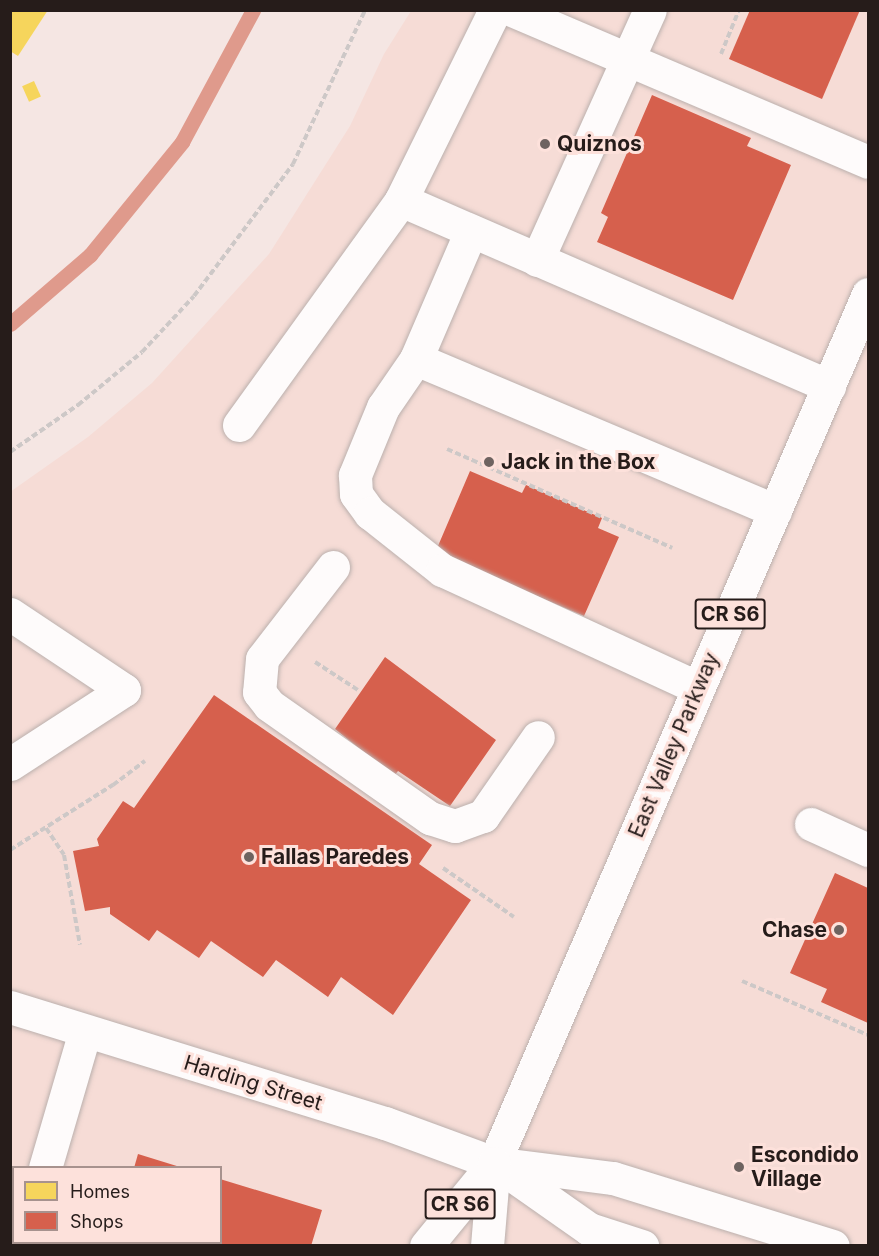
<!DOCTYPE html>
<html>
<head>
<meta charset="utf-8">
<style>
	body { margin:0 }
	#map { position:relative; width:879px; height:1256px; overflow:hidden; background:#f5e6e3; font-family:Inter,sans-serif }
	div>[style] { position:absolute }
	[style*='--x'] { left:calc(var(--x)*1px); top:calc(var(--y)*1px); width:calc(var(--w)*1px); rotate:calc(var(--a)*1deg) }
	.built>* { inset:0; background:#f6dcd6 }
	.homes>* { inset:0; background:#f6d55c; transform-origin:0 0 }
	.shops>* { inset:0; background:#d6604d }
	.stream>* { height:15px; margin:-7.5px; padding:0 7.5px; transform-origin:7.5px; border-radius:7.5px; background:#df9a8c }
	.path>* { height:4px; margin-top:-2px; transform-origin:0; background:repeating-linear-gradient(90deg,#cdc8c7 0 6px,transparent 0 9px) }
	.roads { filter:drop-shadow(0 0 2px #bbb0ad) drop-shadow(0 0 2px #bbb0ad) }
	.minor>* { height:33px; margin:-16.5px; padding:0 16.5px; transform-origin:16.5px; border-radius:16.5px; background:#fefbfb }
	.major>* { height:33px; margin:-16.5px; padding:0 16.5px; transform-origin:16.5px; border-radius:16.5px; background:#fefbfb }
	.dots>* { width:16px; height:16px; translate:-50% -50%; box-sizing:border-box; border:3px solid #fde1db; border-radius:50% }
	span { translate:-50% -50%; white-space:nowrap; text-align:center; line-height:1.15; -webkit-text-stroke:6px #fde1db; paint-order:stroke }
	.shield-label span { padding:2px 4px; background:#fde1db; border:2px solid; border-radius:4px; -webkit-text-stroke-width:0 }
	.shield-label { font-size:20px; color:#261c1a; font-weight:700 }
	.poi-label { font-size:21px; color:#261c1a; font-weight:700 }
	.left { translate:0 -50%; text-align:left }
	.right { translate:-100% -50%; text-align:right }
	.street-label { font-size:21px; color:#261c1a }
	.frame { position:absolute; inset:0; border:12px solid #261c1a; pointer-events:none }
	.legend { position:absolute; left:12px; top:1166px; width:210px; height:78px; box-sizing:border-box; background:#fde1db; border:2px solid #a7928e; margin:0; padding:8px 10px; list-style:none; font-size:18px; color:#261c1a }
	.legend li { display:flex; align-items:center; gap:12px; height:30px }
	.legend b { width:30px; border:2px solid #a7928e }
</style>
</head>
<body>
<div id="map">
	<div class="built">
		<i style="clip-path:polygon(evenodd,411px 11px,868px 11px,868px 1245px,11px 1245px,10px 492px,88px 437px,152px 383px,269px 254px,350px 126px,384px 54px,411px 11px,14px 1168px,220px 1168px,220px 1242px,14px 1242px,14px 1168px)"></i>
	</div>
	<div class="homes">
		<i style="clip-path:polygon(10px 10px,48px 10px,18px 56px,10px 51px)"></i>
		<i style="left:34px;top:81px;width:17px;height:13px;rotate:66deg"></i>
	</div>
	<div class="shops">
		<i style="clip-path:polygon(750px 10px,860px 10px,822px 99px,729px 59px)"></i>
		<i style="clip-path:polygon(652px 95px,751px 138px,747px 146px,791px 165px,733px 300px,597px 242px,608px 217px,601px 213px)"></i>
		<i style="clip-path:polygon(470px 471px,522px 493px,526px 485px,602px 518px,598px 528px,619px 537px,584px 616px,435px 553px)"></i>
		<i style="clip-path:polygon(385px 657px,496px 740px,450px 806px,398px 771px,394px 776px,335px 729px)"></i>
		<i style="clip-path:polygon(214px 695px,432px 845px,419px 864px,471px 900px,393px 1015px,341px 977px,328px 997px,276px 960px,263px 977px,211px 941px,199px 958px,157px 930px,149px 941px,110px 914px,110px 907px,85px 911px,73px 851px,99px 846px,97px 839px,123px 801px,134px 808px)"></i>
		<i style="clip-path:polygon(835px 873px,868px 888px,868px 1023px,821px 1002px,827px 989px,790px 973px)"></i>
		<i style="clip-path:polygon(138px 1154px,180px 1167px,180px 1168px,134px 1168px)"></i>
		<i style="clip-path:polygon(220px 1179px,322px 1210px,311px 1246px,110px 1246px,220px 1242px)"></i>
	</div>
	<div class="stream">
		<i style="--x:10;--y:324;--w:106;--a:-40.8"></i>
		<i style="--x:90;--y:255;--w:146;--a:-50.8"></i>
		<i style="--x:182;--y:142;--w:150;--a:-61.7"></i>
	</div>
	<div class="path">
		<i style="--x:721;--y:54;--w:48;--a:-67.8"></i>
		<i style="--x:447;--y:449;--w:246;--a:23.7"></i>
		<i style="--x:10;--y:452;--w:83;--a:-34.7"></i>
		<i style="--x:78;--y:405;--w:83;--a:-39.6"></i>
		<i style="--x:142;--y:352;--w:76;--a:-47.1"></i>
		<i style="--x:194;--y:296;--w:165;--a:-53.1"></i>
		<i style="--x:293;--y:164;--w:170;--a:-64.9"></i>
		<i style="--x:315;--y:662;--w:51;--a:33.1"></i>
		<i style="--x:46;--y:828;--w:32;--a:56"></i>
		<i style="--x:64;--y:855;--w:91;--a:79.9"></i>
		<i style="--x:10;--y:850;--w:122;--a:-32.3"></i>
		<i style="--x:113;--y:785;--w:40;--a:-37"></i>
		<i style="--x:443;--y:868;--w:86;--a:34.6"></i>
		<i style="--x:742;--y:981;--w:137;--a:23.2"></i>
	</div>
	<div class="roads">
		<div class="minor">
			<i style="--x:512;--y:10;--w:387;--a:23.1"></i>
			<i style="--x:401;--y:200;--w:467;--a:23.5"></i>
			<i style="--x:471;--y:231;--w:139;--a:113.3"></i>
			<i style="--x:416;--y:359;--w:390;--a:22.9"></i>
			<i style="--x:537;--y:260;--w:274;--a:-65.7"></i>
			<i style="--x:416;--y:359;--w:58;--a:124.5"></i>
			<i style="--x:383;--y:407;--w:74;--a:112.4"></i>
			<i style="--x:355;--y:475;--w:19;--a:87"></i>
			<i style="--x:356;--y:494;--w:24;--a:54"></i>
			<i style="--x:370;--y:513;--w:92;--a:38.4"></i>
			<i style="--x:442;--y:570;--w:282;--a:24.7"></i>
			<i style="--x:239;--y:425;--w:277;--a:-54.2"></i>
			<i style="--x:401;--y:200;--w:212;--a:-63.7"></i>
			<i style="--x:333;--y:567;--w:116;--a:127.7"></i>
			<i style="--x:262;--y:659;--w:33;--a:95"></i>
			<i style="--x:259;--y:692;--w:16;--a:52"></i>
			<i style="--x:269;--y:705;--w:197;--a:35.1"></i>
			<i style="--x:430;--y:818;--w:26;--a:18"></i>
			<i style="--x:455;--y:826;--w:30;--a:-20"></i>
			<i style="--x:483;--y:816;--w:96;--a:-55.2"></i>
			<i style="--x:10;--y:614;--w:137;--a:33.7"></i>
			<i style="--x:124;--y:690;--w:136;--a:147"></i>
			<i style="--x:811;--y:824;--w:63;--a:24.5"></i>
			<i style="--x:10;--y:1007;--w:393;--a:17.2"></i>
			<i style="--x:385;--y:1123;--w:116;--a:20.2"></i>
			<i style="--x:494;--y:1163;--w:120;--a:7.2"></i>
			<i style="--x:613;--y:1178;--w:230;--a:17.2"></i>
			<i style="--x:498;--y:1165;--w:111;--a:35.1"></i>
			<i style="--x:589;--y:1229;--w:56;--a:17.8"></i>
			<i style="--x:45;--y:1168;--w:143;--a:-73.7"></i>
			<i style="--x:22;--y:1246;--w:4;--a:-76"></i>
		</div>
		<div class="major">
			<i style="--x:426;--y:1246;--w:107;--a:-50.7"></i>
			<i style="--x:494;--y:1163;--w:946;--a:-66.71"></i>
			<i style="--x:487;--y:1246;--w:83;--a:-85.2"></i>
		</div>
	</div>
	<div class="dots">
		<i style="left:545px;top:144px;background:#6e6360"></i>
		<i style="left:489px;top:462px;background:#6e6360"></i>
		<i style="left:249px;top:857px;background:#6e6360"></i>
		<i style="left:839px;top:930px;background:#6e6360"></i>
		<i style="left:739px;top:1167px;background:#6e6360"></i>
	</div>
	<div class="shield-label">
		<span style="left:730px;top:614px">CR S6</span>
		<span style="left:460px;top:1204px">CR S6</span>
	</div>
	<div class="poi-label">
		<span class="left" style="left:557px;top:144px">Quiznos</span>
		<span class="left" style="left:501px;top:462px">Jack in the Box</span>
		<span class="left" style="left:261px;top:857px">Fallas Paredes</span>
		<span class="right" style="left:827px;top:930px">Chase</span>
		<span class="left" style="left:751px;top:1167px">Escondido<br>Village</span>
	</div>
	<div class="street-label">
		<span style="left:674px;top:745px;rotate:-67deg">East Valley Parkway</span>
		<span style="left:253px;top:1083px;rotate:17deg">Harding Street</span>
	</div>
	<div class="frame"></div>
	<ul class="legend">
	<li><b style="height:16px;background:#f6d55c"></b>Homes</li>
	<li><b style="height:16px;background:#d6604d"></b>Shops</li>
	</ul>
</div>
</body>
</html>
